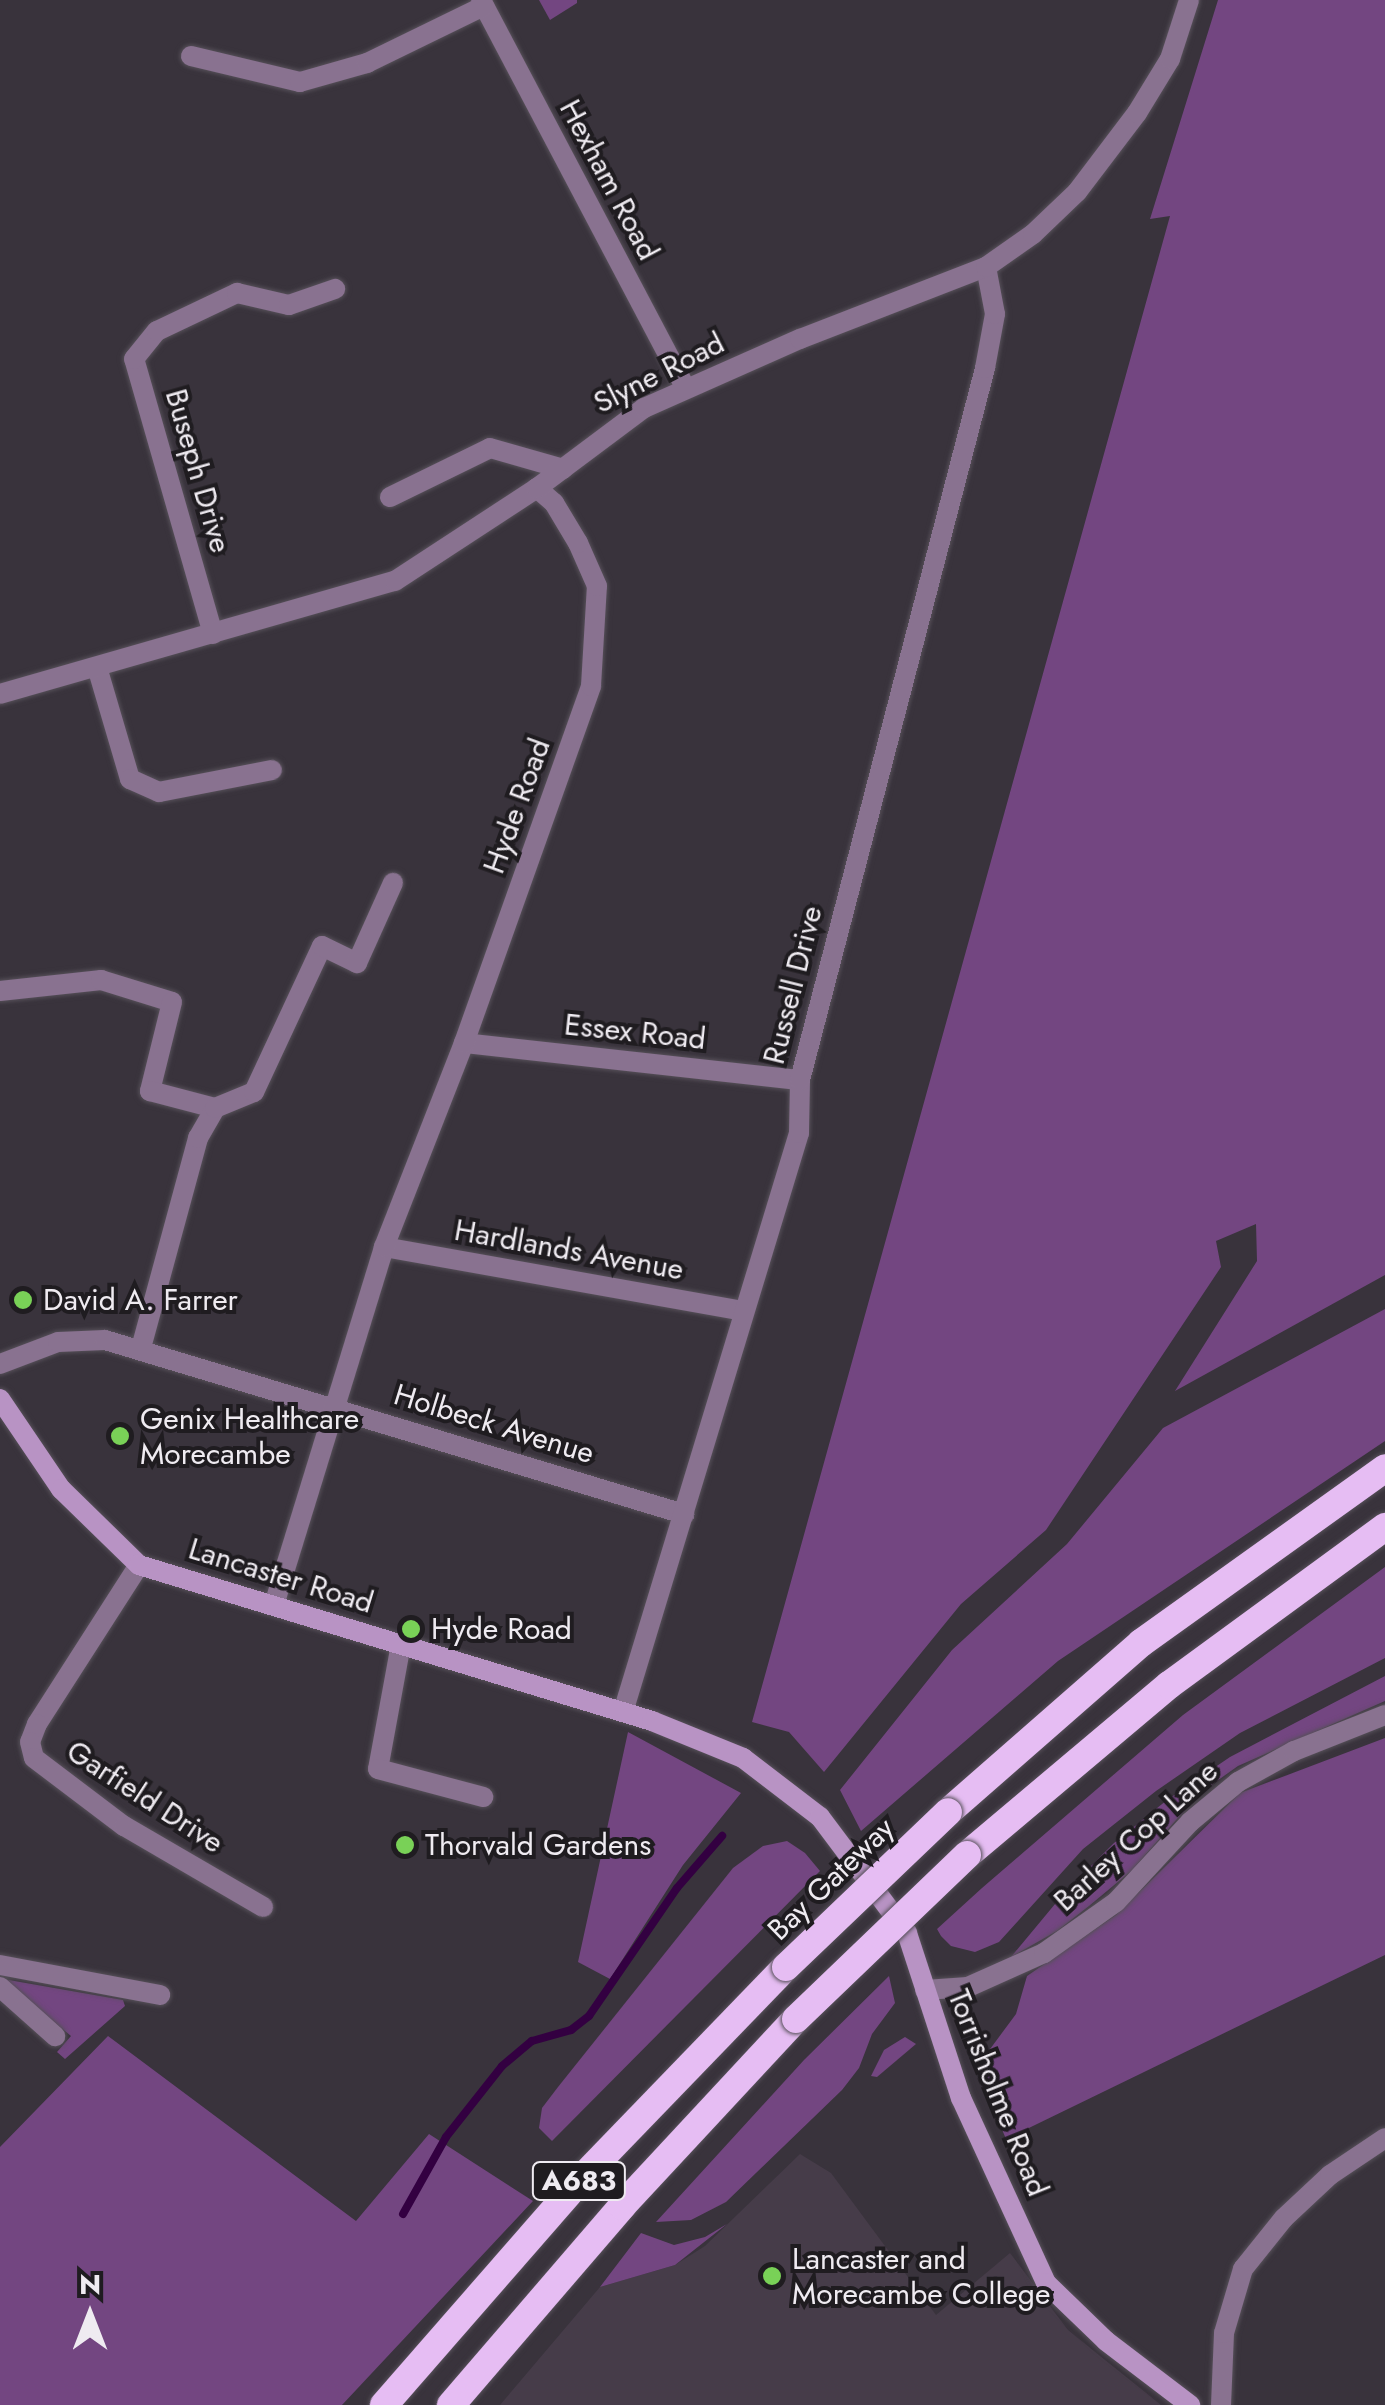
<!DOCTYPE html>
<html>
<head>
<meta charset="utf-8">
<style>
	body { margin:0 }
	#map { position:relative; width:1385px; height:2405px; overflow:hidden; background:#39333c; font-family:Jost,sans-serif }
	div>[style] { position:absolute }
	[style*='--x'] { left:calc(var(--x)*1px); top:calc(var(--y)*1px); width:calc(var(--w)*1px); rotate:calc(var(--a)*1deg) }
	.built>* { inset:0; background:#463c49 }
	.green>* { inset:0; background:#734681 }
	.stream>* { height:8px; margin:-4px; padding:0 4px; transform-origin:4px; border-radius:4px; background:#330041 }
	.roads { filter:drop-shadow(0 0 2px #565059) drop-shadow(0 0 2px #565059) }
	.pedestrian>* { height:20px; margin:-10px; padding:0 10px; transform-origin:10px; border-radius:10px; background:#897290 }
	.minor>* { height:20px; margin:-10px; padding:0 10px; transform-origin:10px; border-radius:10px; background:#897290 }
	.tertiary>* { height:20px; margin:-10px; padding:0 10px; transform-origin:10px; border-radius:10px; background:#897290 }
	.secondary>* { height:20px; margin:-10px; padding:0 10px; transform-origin:10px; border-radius:10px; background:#b893c4 }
	.trunk>* { height:28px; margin:-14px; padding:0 14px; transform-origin:14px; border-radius:14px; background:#e6bdf3 }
	.bridges { filter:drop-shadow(0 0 2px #565059) drop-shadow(0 0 2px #565059) }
	.trunk-bridge>* { height:28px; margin:-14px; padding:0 14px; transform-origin:14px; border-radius:14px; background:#e6bdf3 }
	.dots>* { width:28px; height:28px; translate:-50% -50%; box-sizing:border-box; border:5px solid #1f1c20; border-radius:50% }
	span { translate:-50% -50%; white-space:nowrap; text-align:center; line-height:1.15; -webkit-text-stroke:8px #1f1c20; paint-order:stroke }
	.shield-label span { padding:2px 8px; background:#1f1c20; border:2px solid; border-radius:8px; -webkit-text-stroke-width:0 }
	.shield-label { font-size:28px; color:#efebf1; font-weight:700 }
	.street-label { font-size:30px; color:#efebf1 }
	.poi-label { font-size:30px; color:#efebf1 }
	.left { translate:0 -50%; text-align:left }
	.north { position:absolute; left:40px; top:2265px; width:100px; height:100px; -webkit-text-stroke:8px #1f1c20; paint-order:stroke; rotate:0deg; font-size:28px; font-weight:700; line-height:40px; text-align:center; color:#efebf1 }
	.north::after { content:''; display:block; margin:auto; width:35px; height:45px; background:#efebf1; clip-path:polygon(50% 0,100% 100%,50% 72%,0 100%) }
</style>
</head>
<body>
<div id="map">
	<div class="built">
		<i style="clip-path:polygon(800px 2154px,831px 2173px,936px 2315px,1010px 2253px,1068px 2330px,1161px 2405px,500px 2405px,600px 2287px,675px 2265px,705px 2246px)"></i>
	</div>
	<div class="green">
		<i style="clip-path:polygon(539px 0,577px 0,577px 3px,550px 20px)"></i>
		<i style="clip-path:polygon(1218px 0,1385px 0,1385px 1275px,1175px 1391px,1257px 1261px,1256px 1224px,1216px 1241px,1221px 1267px,1046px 1530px,961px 1604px,824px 1772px,789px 1732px,752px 1722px,1170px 216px,1150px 219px)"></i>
		<i style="clip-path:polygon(1385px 1309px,1385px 1441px,1058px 1661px,861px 1831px,840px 1790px,952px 1650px,1067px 1544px,1163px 1428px)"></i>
		<i style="clip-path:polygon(1385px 1567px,1385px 1658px,1240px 1733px,1156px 1791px,1083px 1849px,999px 1942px,975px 1952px,951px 1946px,941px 1936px,937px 1929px,982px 1888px,1183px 1715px)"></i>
		<i style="clip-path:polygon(1385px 1676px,1385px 1701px,1238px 1766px,1200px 1793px,1131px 1871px,1089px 1906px,1057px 1931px,1011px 1957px,1065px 1892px,1114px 1843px,1167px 1800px,1230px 1757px)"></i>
		<i style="clip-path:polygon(628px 1732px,741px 1793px,683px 1865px,610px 1979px,578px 1962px)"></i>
		<i style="clip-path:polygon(1385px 1738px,1385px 1955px,1006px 2139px,976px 2068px,1016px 2014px,1027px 1976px,1116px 1915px,1240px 1793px)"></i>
		<i style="clip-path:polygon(787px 1841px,805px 1853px,820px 1871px,552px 2141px,539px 2128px,542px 2108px,558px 2087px,733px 1868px,763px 1846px)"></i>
		<i style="clip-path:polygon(889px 1976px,895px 2003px,872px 2034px,859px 2068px,842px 2090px,726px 2202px,691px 2220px,656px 2222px,804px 2060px)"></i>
		<i style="clip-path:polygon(3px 1979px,123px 2000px,125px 2006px,65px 2059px,57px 2052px,71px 2036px)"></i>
		<i style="clip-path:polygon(108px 2036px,356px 2221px,429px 2134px,533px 2201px,342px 2405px,0 2405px,0 2147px)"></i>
		<i style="clip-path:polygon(905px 2037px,916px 2044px,877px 2077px,871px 2076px,884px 2050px)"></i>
		<i style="clip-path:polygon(727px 2224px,675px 2265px,600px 2287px,641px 2233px,674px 2245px,705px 2237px)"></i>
	</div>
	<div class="stream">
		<i style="--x:403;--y:2214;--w:88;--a:-60.8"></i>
		<i style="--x:446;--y:2137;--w:90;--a:-51.7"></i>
		<i style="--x:502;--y:2066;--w:39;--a:-40"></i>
		<i style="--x:532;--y:2041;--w:41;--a:-15.8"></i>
		<i style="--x:571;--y:2030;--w:23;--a:-38"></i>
		<i style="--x:589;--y:2016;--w:155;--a:-55.5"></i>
		<i style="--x:677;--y:1888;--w:69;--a:-49.1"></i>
	</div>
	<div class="roads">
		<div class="pedestrian">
			<i style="--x:0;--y:991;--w:102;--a:-6.2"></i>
			<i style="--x:101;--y:980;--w:74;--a:17.2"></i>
			<i style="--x:172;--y:1002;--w:92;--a:103.9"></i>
			<i style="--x:150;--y:1091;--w:67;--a:14.7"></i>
		</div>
		<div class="minor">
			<i style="--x:481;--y:0;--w:437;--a:62.2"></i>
			<i style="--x:191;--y:56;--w:112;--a:13.4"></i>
			<i style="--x:300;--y:82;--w:70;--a:-15.8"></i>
			<i style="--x:367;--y:63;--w:130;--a:-26"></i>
			<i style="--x:390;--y:497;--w:111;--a:-26.1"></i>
			<i style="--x:490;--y:448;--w:76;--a:16"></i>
			<i style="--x:213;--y:634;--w:286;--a:-106"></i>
			<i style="--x:134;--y:359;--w:36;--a:-51"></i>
			<i style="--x:157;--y:331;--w:89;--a:-25.4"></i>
			<i style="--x:237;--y:293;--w:53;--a:13"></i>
			<i style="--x:289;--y:305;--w:49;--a:-19.2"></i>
			<i style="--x:97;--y:667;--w:117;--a:73.6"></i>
			<i style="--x:130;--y:779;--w:32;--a:24"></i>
			<i style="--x:159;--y:792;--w:115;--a:-11"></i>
			<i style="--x:464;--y:1043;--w:338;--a:6.3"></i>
			<i style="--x:384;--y:1247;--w:365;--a:10.1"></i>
			<i style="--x:141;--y:1348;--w:218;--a:-74.8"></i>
			<i style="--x:198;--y:1138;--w:34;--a:-60"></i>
			<i style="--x:215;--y:1108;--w:42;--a:-22.3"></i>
			<i style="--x:254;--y:1092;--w:161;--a:-65"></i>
			<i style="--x:322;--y:946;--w:39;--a:26"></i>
			<i style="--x:357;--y:963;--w:88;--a:-65.8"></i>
			<i style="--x:0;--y:1364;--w:62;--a:-20.8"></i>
			<i style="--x:58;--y:1342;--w:47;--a:-2.4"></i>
			<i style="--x:105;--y:1340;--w:605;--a:16.73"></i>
			<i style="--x:139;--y:1565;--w:189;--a:122.7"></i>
			<i style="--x:37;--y:1724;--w:19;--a:111"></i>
			<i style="--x:30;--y:1742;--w:16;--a:76"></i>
			<i style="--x:34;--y:1758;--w:113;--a:37.1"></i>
			<i style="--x:124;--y:1826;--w:161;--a:30.2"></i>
			<i style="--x:274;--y:1605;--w:375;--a:-72.9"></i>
			<i style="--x:384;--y:1247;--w:219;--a:-68.6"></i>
			<i style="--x:464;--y:1043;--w:379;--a:-70.4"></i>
			<i style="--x:591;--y:686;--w:100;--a:-86.6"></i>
			<i style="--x:597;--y:586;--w:47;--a:-113.8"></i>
			<i style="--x:578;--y:543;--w:47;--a:-121"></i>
			<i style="--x:554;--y:503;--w:23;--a:-139"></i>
			<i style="--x:401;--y:1644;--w:127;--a:100.4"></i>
			<i style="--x:378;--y:1769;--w:109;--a:14.9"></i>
			<i style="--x:623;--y:1712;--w:605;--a:-73.09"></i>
			<i style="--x:799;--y:1133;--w:53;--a:-88.9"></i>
			<i style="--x:800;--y:1080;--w:736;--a:-75.43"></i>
			<i style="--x:985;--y:368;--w:55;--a:-79.5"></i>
			<i style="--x:995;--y:314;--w:48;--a:-100.8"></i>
			<i style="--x:0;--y:1965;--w:163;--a:10.6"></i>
			<i style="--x:0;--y:1987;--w:74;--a:41.7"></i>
			<i style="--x:925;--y:1990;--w:43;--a:-4"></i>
			<i style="--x:968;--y:1987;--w:83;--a:-24.1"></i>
			<i style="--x:1044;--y:1953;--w:88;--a:-35.3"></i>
			<i style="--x:1116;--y:1902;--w:109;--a:-47.2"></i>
			<i style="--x:1190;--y:1822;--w:62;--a:-39.8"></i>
			<i style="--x:1238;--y:1782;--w:64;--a:-29"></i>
			<i style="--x:1294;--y:1751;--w:98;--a:-21.6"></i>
			<i style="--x:1221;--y:2405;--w:72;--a:-87.6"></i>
			<i style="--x:1224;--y:2333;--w:67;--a:-73.5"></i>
			<i style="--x:1243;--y:2269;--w:65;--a:-51.2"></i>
			<i style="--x:1284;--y:2218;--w:63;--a:-43.1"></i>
			<i style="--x:1330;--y:2175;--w:66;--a:-33.9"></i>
		</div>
		<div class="tertiary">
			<i style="--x:0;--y:694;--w:411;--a:-16"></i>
			<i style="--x:395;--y:581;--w:170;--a:-33.2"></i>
			<i style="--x:537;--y:488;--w:134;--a:-36.8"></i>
			<i style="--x:644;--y:408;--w:171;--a:-23.9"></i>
			<i style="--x:800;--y:339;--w:199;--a:-21.2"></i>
			<i style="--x:986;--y:267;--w:57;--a:-35.1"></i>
			<i style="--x:1033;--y:234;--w:61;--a:-43.7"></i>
			<i style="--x:1077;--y:192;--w:99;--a:-52.8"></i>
			<i style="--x:1137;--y:113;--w:63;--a:-58.6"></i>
			<i style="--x:1170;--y:59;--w:62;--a:-72.1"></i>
		</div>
		<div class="secondary">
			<i style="--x:0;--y:1399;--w:109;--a:55.9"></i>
			<i style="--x:61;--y:1489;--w:109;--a:44.3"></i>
			<i style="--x:139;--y:1565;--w:536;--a:16.91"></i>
			<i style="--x:652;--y:1721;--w:98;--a:22.1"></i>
			<i style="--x:743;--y:1758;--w:97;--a:37.5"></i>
			<i style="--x:820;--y:1817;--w:145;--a:53.1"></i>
			<i style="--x:907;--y:1933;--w:174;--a:71.9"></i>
			<i style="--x:961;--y:2098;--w:204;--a:65.3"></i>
			<i style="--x:1046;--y:2283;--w:83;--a:44"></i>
			<i style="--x:1106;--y:2341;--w:106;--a:37.3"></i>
		</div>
		<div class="trunk">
			<i style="--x:948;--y:1812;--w:257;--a:-41.2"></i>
			<i style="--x:1141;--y:1643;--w:300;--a:-35.6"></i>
			<i style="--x:967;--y:1855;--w:264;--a:-40.1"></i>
			<i style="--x:1169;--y:1685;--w:268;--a:-36.2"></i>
			<i style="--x:384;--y:2405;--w:298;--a:-48.9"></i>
			<i style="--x:580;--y:2180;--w:296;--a:-46"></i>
			<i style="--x:451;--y:2405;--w:262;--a:-49.3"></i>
			<i style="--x:622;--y:2206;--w:255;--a:-47.1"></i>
		</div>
	</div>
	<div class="bridges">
		<div class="trunk-bridge">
			<i style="--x:786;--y:1967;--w:224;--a:-43.7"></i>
			<i style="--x:796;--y:2019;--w:237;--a:-43.8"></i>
		</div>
	</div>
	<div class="dots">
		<i style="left:23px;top:1300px;background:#79d157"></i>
		<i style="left:120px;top:1436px;background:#79d157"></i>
		<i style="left:411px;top:1629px;background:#79d157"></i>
		<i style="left:405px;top:1845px;background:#79d157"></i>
		<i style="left:772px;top:2276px;background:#79d157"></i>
	</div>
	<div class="shield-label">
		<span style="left:579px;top:2181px">A683</span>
	</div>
	<div class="street-label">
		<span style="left:609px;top:180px;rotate:62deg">Hexham Road</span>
		<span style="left:659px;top:373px;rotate:-27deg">Slyne Road</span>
		<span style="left:198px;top:471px;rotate:74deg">Buseph Drive</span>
		<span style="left:517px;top:806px;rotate:-70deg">Hyde Road</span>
		<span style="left:793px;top:985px;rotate:-76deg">Russell Drive</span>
		<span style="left:635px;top:1032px;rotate:6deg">Essex Road</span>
		<span style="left:569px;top:1250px;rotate:10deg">Hardlands Avenue</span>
		<span style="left:494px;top:1424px;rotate:17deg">Holbeck Avenue</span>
		<span style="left:281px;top:1576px;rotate:17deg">Lancaster Road</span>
		<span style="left:145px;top:1797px;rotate:33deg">Garfield Drive</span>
		<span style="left:1136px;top:1836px;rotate:-42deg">Barley Cop Lane</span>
		<span style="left:831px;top:1879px;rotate:-44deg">Bay Gateway</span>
		<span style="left:998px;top:2093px;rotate:68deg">Torrisholme Road</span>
	</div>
	<div class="poi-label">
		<span class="left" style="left:43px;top:1300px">David A. Farrer</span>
		<span class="left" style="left:140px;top:1436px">Genix Healthcare<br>Morecambe</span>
		<span class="left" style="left:431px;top:1629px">Hyde Road</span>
		<span class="left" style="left:425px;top:1845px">Thorvald Gardens</span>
		<span class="left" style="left:792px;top:2276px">Lancaster and<br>Morecambe College</span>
	</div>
	<div class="north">N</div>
</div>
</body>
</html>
